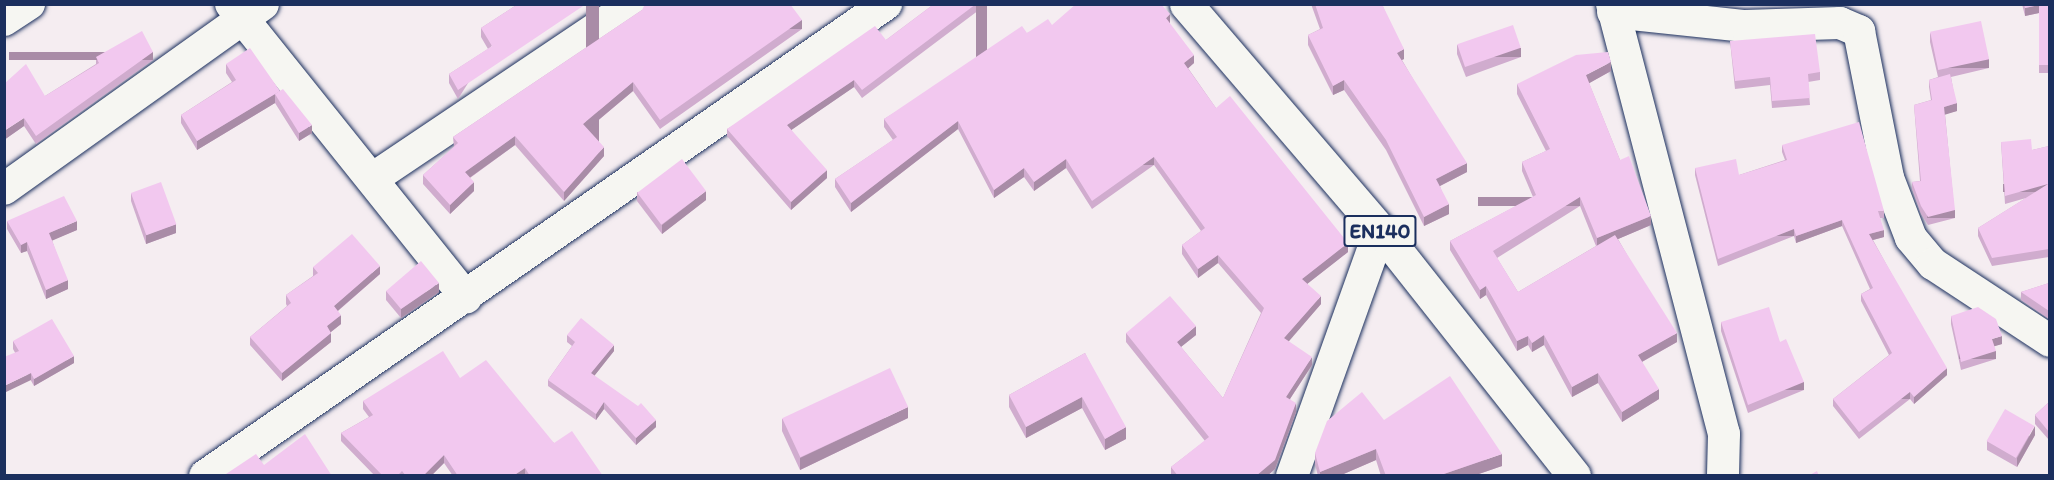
<!DOCTYPE html>
<html>
<head>
<meta charset="utf-8">
<style>
	body { margin:0 }
	#map { position:relative; width:2054px; height:480px; overflow:hidden; background:#f5edf1; font-family:Itim,sans-serif }
	div>[style] { position:absolute }
	[style*='--x'] { left:calc(var(--x)*1px); top:calc(var(--y)*1px); width:calc(var(--w)*1px); rotate:calc(var(--a)*1deg) }
	.roads { filter:drop-shadow(0 0 2px #1b2f5e) drop-shadow(0 0 2px #1b2f5e) }
	.minor>* { height:32px; margin:-16px; padding:0 16px; transform-origin:16px; border-radius:16px; background:#f6f6f2 }
	.major>* { height:33px; margin:-16.5px; padding:0 16.5px; transform-origin:16.5px; border-radius:16.5px; background:#f6f6f2 }
	.wall>* { inset:0; background:#d0acce }
	.shaded-wall>* { inset:0; background:#a98ca7; transform-origin:0 0 }
	.building>* { inset:0; background:#f2c8ef; transform-origin:0 0 }
	span { translate:-50% -50%; white-space:nowrap; text-align:center; line-height:1.15; -webkit-text-stroke:5px #f6f6f2; paint-order:stroke }
	.shield-label span { padding:2px 4px; background:#f6f6f2; border:2px solid; border-radius:4px; -webkit-text-stroke-width:0 }
	.shield-label { font-size:21px; color:#1b2f5e; font-weight:700 }
	.frame { position:absolute; inset:0; border:6px solid #1b2f5e; pointer-events:none }
</style>
</head>
<body>
<div id="map">
	<div class="roads">
		<div class="minor">
			<i style="--x:231;--y:4;--w:376;--a:51.3"></i>
			<i style="--x:1612;--y:4;--w:444;--a:75.4"></i>
			<i style="--x:1724;--y:434;--w:42;--a:91.4"></i>
			<i style="--x:1613;--y:12;--w:133;--a:6.1"></i>
			<i style="--x:1745;--y:26;--w:95;--a:-1.8"></i>
			<i style="--x:1840;--y:23;--w:21;--a:23"></i>
			<i style="--x:1859;--y:31;--w:150;--a:78.8"></i>
			<i style="--x:1888;--y:178;--w:64;--a:69"></i>
			<i style="--x:1911;--y:238;--w:34;--a:50"></i>
			<i style="--x:1933;--y:264;--w:140;--a:33.3"></i>
			<i style="--x:4;--y:20;--w:30;--a:-33"></i>
			<i style="--x:372;--y:179;--w:313;--a:-33.9"></i>
			<i style="--x:4;--y:189;--w:318;--a:-35.5"></i>
			<i style="--x:205;--y:476;--w:829;--a:-34.73"></i>
			<i style="--x:1292;--y:476;--w:261;--a:-70.3"></i>
		</div>
		<div class="major">
			<i style="--x:1186;--y:4;--w:298;--a:49.4"></i>
			<i style="--x:1380;--y:230;--w:313;--a:51.7"></i>
		</div>
	</div>
	<div class="wall">
		<i style="clip-path:polygon(518px 4px,458px 99px,449px 83px,449px 74px,488px 49px,481px 37px,481px 28px)"></i>
		<i style="clip-path:polygon(934px 4px,987px 4px,862px 98px,854px 87px,791px 130px,827px 178px,791px 210px,727px 136px,727px 129px,886px 40px)"></i>
		<i style="clip-path:polygon(1311px 4px,1382px 4px,1404px 59px,1402px 60px,1467px 172px,1440px 186px,1449px 214px,1424px 226px,1386px 150px,1344px 90px,1333px 95px,1308px 45px,1308px 35px,1320px 29px)"></i>
		<i style="clip-path:polygon(2022px 4px,2049px 4px,2049px 73px,2039px 73px,2039px 13px,2025px 16px)"></i>
		<i style="clip-path:polygon(642px 10px,802px 29px,660px 129px,633px 91px,588px 129px,604px 156px,564px 201px,515px 145px,470px 178px,474px 191px,450px 214px,423px 184px,423px 175px,454px 147px,453px 137px)"></i>
		<i style="clip-path:polygon(1169px 23px,1194px 63px,1188px 68px,1216px 108px,1348px 252px,1307px 284px,1321px 304px,1288px 341px,1312px 365px,1290px 399px,1296px 412px,1275px 469px,1267px 476px,1171px 475px,1171px 467px,1205px 441px,1126px 342px,1126px 333px,1196px 335px,1181px 347px,1223px 398px,1261px 313px,1218px 263px,1198px 278px,1182px 254px,1182px 245px,1201px 231px,1154px 165px,1092px 209px,1066px 168px,1034px 191px,1024px 177px,994px 198px,958px 129px,851px 212px,835px 187px,835px 179px,893px 140px,884px 127px,884px 119px,1027px 33px,1052px 25px,1170px 23px)"></i>
		<i style="clip-path:polygon(1930px 33px,1989px 68px,1951px 77px,1957px 111px,1945px 114px,1955px 218px,1928px 225px,1921px 214px,1912px 189px,1912px 182px,1920px 181px,1914px 105px,1931px 100px,1929px 87px,1929px 80px,1938px 77px,1930px 42px)"></i>
		<i style="clip-path:polygon(1730px 41px,1820px 72px,1820px 80px,1808px 82px,1810px 105px,1772px 108px,1770px 85px,1735px 89px)"></i>
		<i style="clip-path:polygon(1457px 45px,1521px 57px,1466px 77px,1457px 54px)"></i>
		<i style="clip-path:polygon(96px 57px,153px 60px,36px 144px,24px 126px,4px 140px,45px 96px,96px 64px)"></i>
		<i style="clip-path:polygon(226px 64px,280px 91px,312px 133px,299px 141px,275px 103px,197px 150px,181px 123px,181px 115px,232px 82px,226px 73px)"></i>
		<i style="clip-path:polygon(evenodd,1611px 71px,1589px 83px,1620px 160px,1651px 225px,1618px 239px,1677px 342px,1642px 362px,1659px 399px,1622px 422px,1598px 383px,1572px 397px,1544px 345px,1532px 352px,1528px 345px,1517px 351px,1486px 295px,1480px 299px,1450px 250px,1450px 241px,1533px 197px,1522px 171px,1522px 162px,1546px 151px,1517px 94px,1517px 84px,1611px 71px,1580px 206px,1596px 246px,1518px 292px,1497px 258px,1580px 206px)"></i>
		<i style="clip-path:polygon(2001px 142px,2032px 150px,2049px 146px,2049px 257px,1992px 266px,1978px 236px,1978px 228px,2026px 198px,2005px 204px)"></i>
		<i style="clip-path:polygon(1782px 145px,1884px 211px,1884px 218px,1880px 218px,1884px 237px,1873px 240px,1947px 375px,1914px 404px,1910px 399px,1859px 439px,1833px 406px,1833px 399px,1889px 355px,1861px 301px,1861px 294px,1870px 289px,1842px 226px,1796px 243px,1794px 236px,1718px 266px,1695px 175px,1695px 168px,1739px 175px,1785px 160px,1782px 152px)"></i>
		<i style="clip-path:polygon(637px 192px,706px 200px,662px 234px,637px 201px)"></i>
		<i style="clip-path:polygon(131px 193px,176px 233px,146px 244px,131px 201px)"></i>
		<i style="clip-path:polygon(7px 221px,77px 230px,52px 240px,68px 289px,46px 299px,27px 251px,21px 253px,7px 229px)"></i>
		<i style="clip-path:polygon(313px 267px,380px 274px,338px 311px,341px 324px,331px 332px,331px 342px,282px 381px,250px 345px,250px 337px,287px 306px,286px 304px,286px 295px,313px 276px)"></i>
		<i style="clip-path:polygon(2049px 283px,2049px 319px,2021px 300px,2021px 292px)"></i>
		<i style="clip-path:polygon(386px 291px,439px 292px,401px 318px,386px 300px)"></i>
		<i style="clip-path:polygon(1951px 316px,2002px 344px,1994px 346px,1996px 359px,1961px 370px,1951px 324px)"></i>
		<i style="clip-path:polygon(1721px 322px,1780px 342px,1804px 390px,1748px 413px,1721px 331px)"></i>
		<i style="clip-path:polygon(567px 335px,614px 351px,594px 376px,656px 427px,636px 445px,604px 409px,596px 420px,548px 386px,548px 380px,572px 346px,567px 342px)"></i>
		<i style="clip-path:polygon(13px 341px,74px 363px,34px 386px,13px 349px)"></i>
		<i style="clip-path:polygon(1085px 353px,1126px 439px,1105px 450px,1082px 408px,1026px 438px,1009px 407px,1009px 395px)"></i>
		<i style="clip-path:polygon(460px 378px,554px 443px,603px 476px,453px 476px,444px 463px,431px 476px,375px 476px,341px 441px,341px 433px,369px 417px,363px 409px,363px 401px)"></i>
		<i style="clip-path:polygon(2049px 402px,2049px 440px,2035px 424px,2035px 415px)"></i>
		<i style="clip-path:polygon(908px 418px,800px 470px,782px 431px,782px 419px)"></i>
		<i style="clip-path:polygon(1384px 420px,1502px 466px,1473px 476px,1381px 476px,1376px 460px,1339px 476px,1318px 476px,1315px 464px,1315px 453px)"></i>
		<i style="clip-path:polygon(2035px 435px,2017px 467px,1987px 450px,1987px 441px)"></i>
	</div>
	<div class="shaded-wall">
		<i style="left:586px;top:4px;width:13px;height:154px"></i>
		<i style="left:976px;top:4px;width:11px;height:143px"></i>
		<i style="clip-path:polygon(2039px 5px,2039px 13px,2025px 16px,2025px 8px)"></i>
		<i style="clip-path:polygon(1170px 14px,1170px 23px,1166px 27px,1166px 18px)"></i>
		<i style="left:802px;top:20px;width:9px;height:174px;rotate:90deg"></i>
		<i style="left:1521px;top:48px;width:9px;height:59px;rotate:90deg"></i>
		<i style="clip-path:polygon(1404px 49px,1404px 59px,1397px 62px,1397px 53px)"></i>
		<i style="left:153px;top:52px;width:8px;height:144px;rotate:90deg"></i>
		<i style="clip-path:polygon(1194px 55px,1194px 63px,1184px 72px,1184px 63px)"></i>
		<i style="left:1989px;top:59px;width:9px;height:51px;rotate:90deg"></i>
		<i style="clip-path:polygon(1611px 62px,1611px 71px,1586px 85px,1586px 75px)"></i>
		<i style="clip-path:polygon(854px 80px,854px 87px,787px 133px,787px 125px)"></i>
		<i style="clip-path:polygon(1344px 80px,1344px 90px,1333px 95px,1333px 86px)"></i>
		<i style="clip-path:polygon(633px 82px,633px 91px,583px 133px,583px 124px)"></i>
		<i style="clip-path:polygon(280px 91px,275px 94px,275px 103px,197px 150px,197px 141px)"></i>
		<i style="clip-path:polygon(1957px 103px,1957px 111px,1944px 115px,1944px 107px)"></i>
		<i style="clip-path:polygon(24px 118px,24px 126px,4px 140px,4px 131px)"></i>
		<i style="clip-path:polygon(958px 121px,958px 129px,851px 212px,851px 203px)"></i>
		<i style="clip-path:polygon(312px 125px,312px 133px,299px 141px,299px 133px)"></i>
		<i style="clip-path:polygon(515px 136px,515px 145px,465px 181px,465px 172px)"></i>
		<i style="clip-path:polygon(604px 147px,604px 156px,564px 201px,564px 192px)"></i>
		<i style="left:1154px;top:157px;width:8px;height:76px;rotate:90deg"></i>
		<i style="clip-path:polygon(1066px 159px,1066px 168px,1034px 191px,1034px 182px)"></i>
		<i style="clip-path:polygon(1467px 163px,1467px 172px,1436px 188px,1436px 179px)"></i>
		<i style="clip-path:polygon(1024px 168px,1024px 177px,994px 198px,994px 190px)"></i>
		<i style="clip-path:polygon(827px 170px,827px 178px,791px 210px,791px 202px)"></i>
		<i style="clip-path:polygon(474px 182px,474px 191px,450px 214px,450px 205px)"></i>
		<i style="left:2048px;top:184px;width:8px;height:45px;rotate:90deg"></i>
		<i style="clip-path:polygon(706px 191px,706px 200px,662px 234px,662px 225px)"></i>
		<i style="left:1580px;top:197px;width:9px;height:102px;rotate:90deg"></i>
		<i style="clip-path:polygon(1449px 204px,1449px 214px,1424px 226px,1424px 217px)"></i>
		<i style="left:1955px;top:210px;width:8px;height:28px;rotate:90deg"></i>
		<i style="clip-path:polygon(1651px 216px,1651px 225px,1597px 248px,1597px 238px)"></i>
		<i style="clip-path:polygon(1842px 220px,1842px 226px,1796px 243px,1796px 236px)"></i>
		<i style="clip-path:polygon(77px 221px,77px 230px,49px 242px,49px 233px)"></i>
		<i style="clip-path:polygon(176px 224px,176px 233px,146px 244px,146px 235px)"></i>
		<i style="left:1794px;top:229px;width:7px;height:82px;rotate:90deg"></i>
		<i style="clip-path:polygon(1884px 230px,1884px 237px,1869px 241px,1869px 234px)"></i>
		<i style="clip-path:polygon(27px 242px,27px 251px,21px 253px,21px 245px)"></i>
		<i style="clip-path:polygon(1348px 243px,1348px 252px,1302px 288px,1302px 279px)"></i>
		<i style="clip-path:polygon(1218px 255px,1218px 263px,1198px 278px,1198px 269px)"></i>
		<i style="clip-path:polygon(380px 266px,380px 274px,334px 314px,334px 306px)"></i>
		<i style="clip-path:polygon(68px 280px,68px 289px,46px 299px,46px 290px)"></i>
		<i style="clip-path:polygon(439px 283px,439px 292px,401px 318px,401px 309px)"></i>
		<i style="clip-path:polygon(1486px 286px,1486px 295px,1480px 299px,1480px 290px)"></i>
		<i style="clip-path:polygon(1321px 296px,1321px 304px,1284px 347px,1284px 338px)"></i>
		<i style="clip-path:polygon(341px 315px,341px 324px,327px 335px,327px 326px)"></i>
		<i style="clip-path:polygon(1196px 326px,1196px 335px,1177px 350px,1177px 342px)"></i>
		<i style="clip-path:polygon(331px 333px,331px 342px,282px 381px,282px 373px)"></i>
		<i style="clip-path:polygon(1677px 333px,1677px 342px,1638px 364px,1638px 355px)"></i>
		<i style="clip-path:polygon(1544px 335px,1544px 345px,1532px 352px,1532px 343px)"></i>
		<i style="clip-path:polygon(1528px 336px,1528px 345px,1517px 351px,1517px 341px)"></i>
		<i style="clip-path:polygon(2002px 336px,2002px 344px,1992px 347px,1992px 339px)"></i>
		<i style="clip-path:polygon(614px 345px,614px 351px,591px 380px,591px 373px)"></i>
		<i style="left:1996px;top:351px;width:8px;height:37px;rotate:90deg"></i>
		<i style="clip-path:polygon(74px 356px,74px 363px,34px 386px,34px 379px)"></i>
		<i style="clip-path:polygon(1312px 357px,1312px 365px,1286px 405px,1286px 397px)"></i>
		<i style="clip-path:polygon(1947px 368px,1947px 375px,1914px 404px,1914px 397px)"></i>
		<i style="clip-path:polygon(31px 373px,31px 380px,4px 393px,4px 386px)"></i>
		<i style="clip-path:polygon(1598px 373px,1598px 383px,1572px 397px,1572px 387px)"></i>
		<i style="left:1804px;top:382px;width:8px;height:61px;rotate:90deg"></i>
		<i style="clip-path:polygon(1659px 389px,1659px 399px,1622px 422px,1622px 412px)"></i>
		<i style="left:1910px;top:392px;width:7px;height:65px;rotate:90deg"></i>
		<i style="clip-path:polygon(1082px 397px,1082px 408px,1026px 438px,1026px 427px)"></i>
		<i style="clip-path:polygon(604px 402px,604px 409px,596px 420px,596px 414px)"></i>
		<i style="clip-path:polygon(1296px 403px,1296px 412px,1275px 469px,1267px 476px,1256px 476px)"></i>
		<i style="clip-path:polygon(908px 407px,908px 418px,800px 470px,800px 458px)"></i>
		<i style="clip-path:polygon(656px 420px,656px 427px,636px 445px,636px 438px)"></i>
		<i style="clip-path:polygon(2035px 426px,2035px 435px,2017px 467px,2017px 458px)"></i>
		<i style="clip-path:polygon(1126px 427px,1126px 439px,1105px 450px,1105px 439px)"></i>
		<i style="clip-path:polygon(1376px 449px,1376px 460px,1339px 476px,1320px 476px,1320px 472px)"></i>
		<i style="clip-path:polygon(1502px 454px,1502px 466px,1473px 476px,1438px 476px)"></i>
		<i style="clip-path:polygon(444px 455px,444px 463px,431px 476px,423px 476px)"></i>
		<i style="clip-path:polygon(525px 468px,525px 476px,513px 476px)"></i>
	</div>
	<div class="building">
		<i style="clip-path:polygon(518px 4px,586px 4px,458px 90px,449px 74px,492px 46px,481px 28px)"></i>
		<i style="clip-path:polygon(645px 4px,790px 4px,802px 20px,660px 120px,633px 82px,583px 124px,604px 147px,564px 192px,515px 136px,465px 172px,474px 182px,450px 205px,423px 175px,458px 143px,453px 137px,642px 10px)"></i>
		<i style="clip-path:polygon(934px 4px,976px 4px,862px 90px,854px 80px,787px 125px,827px 170px,791px 202px,727px 129px,875px 26px,886px 40px)"></i>
		<i style="clip-path:polygon(1076px 4px,1161px 4px,1170px 14px,1166px 18px,1194px 55px,1184px 63px,1216px 108px,1230px 96px,1348px 243px,1302px 279px,1321px 296px,1284px 338px,1312px 357px,1286px 397px,1296px 403px,1275px 460px,1256px 476px,1178px 476px,1171px 467px,1209px 437px,1126px 333px,1170px 296px,1196px 326px,1177px 342px,1223px 398px,1264px 308px,1218px 255px,1198px 269px,1182px 245px,1205px 228px,1154px 157px,1092px 201px,1066px 159px,1034px 182px,1024px 168px,994px 190px,958px 121px,851px 203px,835px 179px,897px 137px,884px 119px,1022px 26px,1027px 33px,1048px 19px,1052px 25px)"></i>
		<i style="clip-path:polygon(1315px 4px,1382px 4px,1404px 49px,1397px 53px,1467px 163px,1436px 179px,1449px 204px,1424px 217px,1386px 140px,1344px 80px,1333px 86px,1308px 35px,1323px 28px)"></i>
		<i style="clip-path:polygon(2024px 4px,2049px 4px,2049px 65px,2039px 65px,2039px 5px,2025px 8px)"></i>
		<i style="left:1981px;top:21px;width:39px;height:52px;rotate:78deg"></i>
		<i style="left:1513px;top:25px;width:24px;height:59px;rotate:71deg"></i>
		<i style="clip-path:polygon(142px 31px,153px 52px,36px 136px,24px 118px,4px 131px,4px 84px,26px 64px,45px 96px,99px 63px,96px 57px)"></i>
		<i style="clip-path:polygon(1815px 34px,1820px 72px,1808px 74px,1810px 98px,1772px 101px,1770px 77px,1735px 81px,1730px 41px)"></i>
		<i style="clip-path:polygon(250px 48px,280px 91px,197px 141px,181px 115px,236px 80px,226px 64px)"></i>
		<i style="clip-path:polygon(1608px 52px,1611px 62px,1586px 75px,1620px 160px,1629px 156px,1651px 216px,1597px 238px,1580px 197px,1493px 251px,1518px 292px,1615px 235px,1677px 333px,1638px 355px,1659px 389px,1622px 412px,1598px 373px,1572px 387px,1544px 335px,1532px 343px,1528px 336px,1517px 341px,1486px 286px,1480px 290px,1450px 241px,1536px 195px,1522px 162px,1550px 149px,1517px 84px,1576px 55px)"></i>
		<i style="clip-path:polygon(1950px 74px,1957px 103px,1944px 107px,1955px 210px,1928px 217px,1921px 206px,1912px 182px,1921px 181px,1914px 105px,1932px 100px,1929px 80px)"></i>
		<i style="clip-path:polygon(283px 89px,312px 125px,299px 133px,275px 94px)"></i>
		<i style="clip-path:polygon(1859px 122px,1884px 211px,1878px 211px,1884px 230px,1869px 234px,1947px 368px,1914px 397px,1910px 392px,1859px 432px,1833px 399px,1892px 353px,1861px 294px,1873px 288px,1842px 220px,1796px 236px,1794px 229px,1718px 259px,1695px 168px,1736px 159px,1739px 175px,1787px 160px,1782px 145px)"></i>
		<i style="clip-path:polygon(2031px 139px,2032px 150px,2049px 146px,2049px 249px,1992px 258px,1978px 228px,2048px 184px,2005px 196px,2001px 142px)"></i>
		<i style="left:682px;top:159px;width:40px;height:56px;rotate:53deg"></i>
		<i style="left:161px;top:182px;width:45px;height:32px;rotate:70deg"></i>
		<i style="clip-path:polygon(64px 196px,77px 221px,49px 233px,68px 280px,46px 290px,27px 242px,21px 245px,7px 221px)"></i>
		<i style="clip-path:polygon(352px 234px,380px 266px,334px 306px,341px 315px,327px 326px,331px 333px,282px 373px,250px 337px,291px 303px,286px 295px,318px 273px,313px 267px)"></i>
		<i style="clip-path:polygon(421px 261px,439px 283px,401px 309px,386px 291px)"></i>
		<i style="clip-path:polygon(2049px 283px,2049px 311px,2021px 292px)"></i>
		<i style="clip-path:polygon(1769px 307px,1780px 342px,1786px 339px,1804px 382px,1748px 405px,1721px 322px)"></i>
		<i style="clip-path:polygon(1978px 307px,1996px 319px,2002px 336px,1992px 339px,1996px 351px,1961px 362px,1951px 316px)"></i>
		<i style="clip-path:polygon(581px 318px,614px 345px,591px 373px,638px 406px,641px 403px,656px 420px,636px 438px,604px 402px,596px 414px,548px 380px,575px 342px,567px 335px)"></i>
		<i style="clip-path:polygon(52px 319px,74px 356px,34px 379px,31px 373px,4px 386px,4px 357px,19px 351px,13px 341px)"></i>
		<i style="clip-path:polygon(443px 351px,460px 378px,486px 360px,554px 443px,572px 431px,603px 476px,530px 476px,525px 468px,513px 476px,458px 476px,444px 455px,423px 476px,406px 476px,402px 471px,397px 476px,383px 476px,341px 433px,373px 415px,363px 401px)"></i>
		<i style="clip-path:polygon(1085px 353px,1126px 427px,1105px 439px,1082px 397px,1026px 427px,1009px 395px)"></i>
		<i style="left:890px;top:368px;width:43px;height:119px;rotate:65deg"></i>
		<i style="clip-path:polygon(1450px 376px,1502px 454px,1438px 476px,1386px 476px,1376px 449px,1320px 472px,1315px 453px,1327px 421px,1362px 392px,1384px 420px)"></i>
		<i style="clip-path:polygon(2049px 402px,2049px 432px,2035px 415px)"></i>
		<i style="left:2005px;top:409px;width:34px;height:37px;rotate:30deg"></i>
		<i style="clip-path:polygon(305px 434px,332px 476px,223px 476px,256px 454px,264px 465px)"></i>
		<i style="clip-path:polygon(1817px 471px,1819px 476px,1808px 476px)"></i>
	</div>
	<div class="shield-label">
		<span style="left:1380px;top:231px">EN140</span>
	</div>
	<div class="frame"></div>
</div>
</body>
</html>
